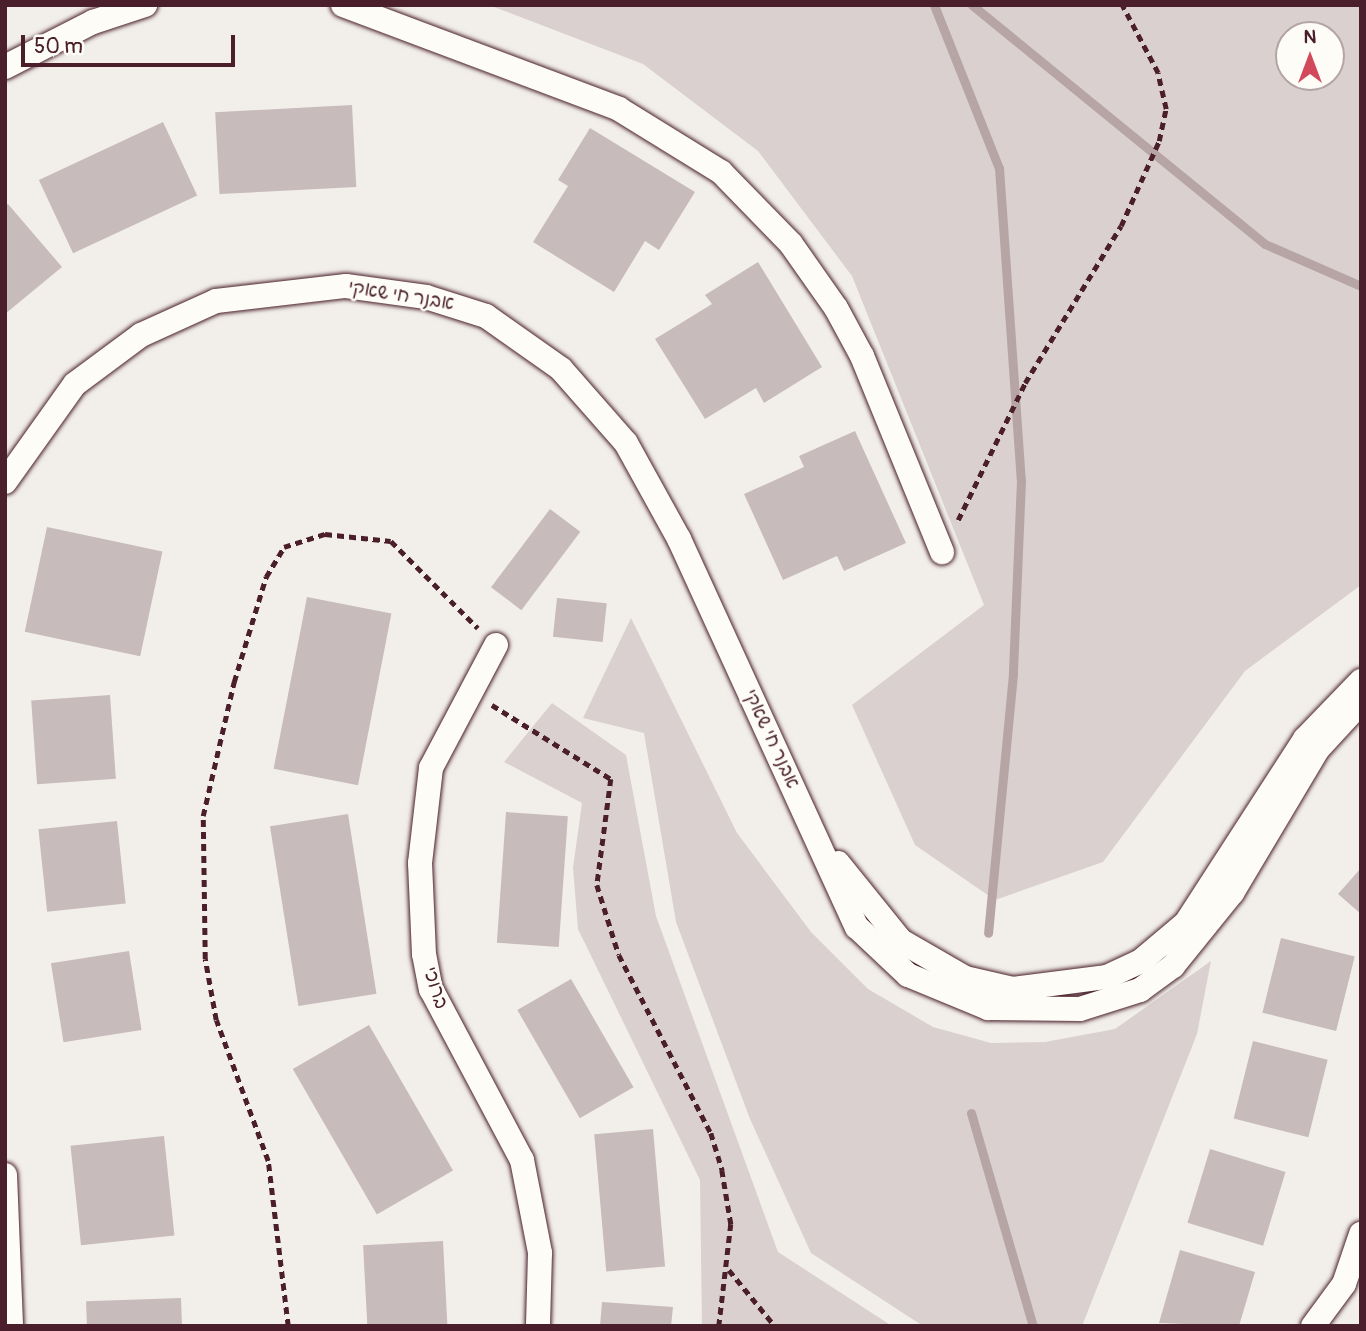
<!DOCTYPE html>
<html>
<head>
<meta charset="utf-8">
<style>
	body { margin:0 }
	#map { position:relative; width:1366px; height:1331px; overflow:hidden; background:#f2efeb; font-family:Pangolin,"Playpen Sans Hebrew",sans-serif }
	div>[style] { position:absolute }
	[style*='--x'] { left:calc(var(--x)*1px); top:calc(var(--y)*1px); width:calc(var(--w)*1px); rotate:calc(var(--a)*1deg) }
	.green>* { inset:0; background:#d9d0cf }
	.stream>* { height:9px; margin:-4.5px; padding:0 4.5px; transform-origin:4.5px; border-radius:4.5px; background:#b7a5a6 }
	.building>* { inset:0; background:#c8bbbb; transform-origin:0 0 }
	.path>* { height:4.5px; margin-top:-2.25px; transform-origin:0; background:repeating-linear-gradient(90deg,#4a1f2b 0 7px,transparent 0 12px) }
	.roads { filter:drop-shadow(0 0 2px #4a1f2b) drop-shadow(0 0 2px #4a1f2b) }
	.minor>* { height:24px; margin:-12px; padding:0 12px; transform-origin:12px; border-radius:12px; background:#fdfcf7 }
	span { translate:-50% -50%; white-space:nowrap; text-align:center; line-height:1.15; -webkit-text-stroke:5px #fdfcf7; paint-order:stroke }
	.street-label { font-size:19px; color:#4a1f2b }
	.frame { position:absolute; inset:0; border:7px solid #4a1f2b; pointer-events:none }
	.north { position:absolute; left:1275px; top:21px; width:70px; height:70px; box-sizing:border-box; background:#fdfcf7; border:2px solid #b5a4a5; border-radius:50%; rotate:0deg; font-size:19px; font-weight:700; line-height:28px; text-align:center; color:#4a1f2b }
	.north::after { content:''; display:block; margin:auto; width:24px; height:32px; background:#d1495b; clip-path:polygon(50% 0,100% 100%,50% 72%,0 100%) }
	.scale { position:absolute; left:21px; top:35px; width:214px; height:32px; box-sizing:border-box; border:4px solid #4a1f2b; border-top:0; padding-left:9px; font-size:21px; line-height:24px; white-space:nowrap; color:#4a1f2b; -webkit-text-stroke:5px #fdfcf7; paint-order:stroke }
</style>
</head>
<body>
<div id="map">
	<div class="green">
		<i style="clip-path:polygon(evenodd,489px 5px,1361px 5px,1361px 585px,1245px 671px,1103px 862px,995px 900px,915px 845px,852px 705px,984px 605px,852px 276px,758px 151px,643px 64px,489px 5px,1289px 35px,1331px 35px,1331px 77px,1289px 77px,1289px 35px)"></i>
		<i style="clip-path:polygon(631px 618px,737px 833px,811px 932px,868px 989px,933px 1027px,991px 1043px,1045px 1042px,1115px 1029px,1211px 961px,1197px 1034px,1082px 1326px,923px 1326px,811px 1253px,750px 1119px,676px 922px,644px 733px,583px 718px)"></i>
		<i style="clip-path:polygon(552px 703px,626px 755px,656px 916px,778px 1252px,892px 1326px,702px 1326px,700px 1180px,578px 929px,573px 868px,582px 803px,504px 762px)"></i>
	</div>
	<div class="stream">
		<i style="--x:934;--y:5;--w:175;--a:68.3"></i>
		<i style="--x:999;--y:168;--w:313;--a:86"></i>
		<i style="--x:1021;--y:480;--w:194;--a:92.4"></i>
		<i style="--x:1013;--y:674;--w:260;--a:95.5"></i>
		<i style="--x:972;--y:5;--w:378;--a:39.2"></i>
		<i style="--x:1265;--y:244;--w:105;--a:23.6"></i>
		<i style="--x:971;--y:1113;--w:222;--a:73.8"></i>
	</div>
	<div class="building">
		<i style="left:352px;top:105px;width:82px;height:137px;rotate:87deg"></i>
		<i style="left:163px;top:122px;width:81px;height:137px;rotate:65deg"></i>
		<i style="clip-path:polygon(590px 128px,695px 192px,659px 250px,645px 241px,614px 292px,533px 242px,568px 186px,558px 180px)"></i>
		<i style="clip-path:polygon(8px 204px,62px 267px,5px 314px,5px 206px)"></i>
		<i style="clip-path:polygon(758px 262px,822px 367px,764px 403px,756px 388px,705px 419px,655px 339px,712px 304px,705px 295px)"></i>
		<i style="clip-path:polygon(855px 431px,906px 543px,844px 571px,837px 556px,783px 580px,744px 494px,804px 467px,799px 456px)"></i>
		<i style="left:550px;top:509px;width:38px;height:98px;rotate:37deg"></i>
		<i style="left:47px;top:527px;width:118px;height:107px;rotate:12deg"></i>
		<i style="left:307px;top:597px;width:86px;height:175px;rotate:11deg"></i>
		<i style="left:557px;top:598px;width:50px;height:39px;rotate:6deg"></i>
		<i style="left:110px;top:695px;width:84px;height:79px;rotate:86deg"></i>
		<i style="left:506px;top:812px;width:62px;height:131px;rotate:4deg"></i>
		<i style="left:348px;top:814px;width:182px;height:79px;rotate:81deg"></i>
		<i style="left:117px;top:821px;width:83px;height:79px;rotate:84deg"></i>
		<i style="clip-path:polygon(1361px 868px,1361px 914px,1338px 894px)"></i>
		<i style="left:1281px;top:938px;width:76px;height:77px;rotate:14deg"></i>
		<i style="left:129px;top:951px;width:80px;height:79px;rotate:81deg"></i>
		<i style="left:571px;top:979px;width:125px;height:62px;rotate:60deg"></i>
		<i style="left:369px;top:1025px;width:168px;height:88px;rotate:60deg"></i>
		<i style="left:1253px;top:1041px;width:77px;height:80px;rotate:14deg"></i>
		<i style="left:653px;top:1129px;width:138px;height:59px;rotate:85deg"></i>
		<i style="left:164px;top:1136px;width:100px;height:94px;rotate:84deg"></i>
		<i style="left:1210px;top:1149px;width:79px;height:77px;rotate:17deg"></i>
		<i style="left:443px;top:1241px;width:85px;height:80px;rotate:87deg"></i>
		<i style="clip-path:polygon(1180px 1250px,1255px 1272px,1239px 1326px,1159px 1323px)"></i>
		<i style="left:181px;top:1298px;width:28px;height:95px;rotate:88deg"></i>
		<i style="clip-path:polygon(602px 1302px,673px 1307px,671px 1326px,600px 1326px)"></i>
	</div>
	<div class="path">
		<i style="--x:958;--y:520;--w:153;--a:-63.9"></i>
		<i style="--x:1025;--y:383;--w:184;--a:-58.6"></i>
		<i style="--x:1121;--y:226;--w:93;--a:-65.9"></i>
		<i style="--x:1159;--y:141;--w:33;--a:-78"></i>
		<i style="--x:1166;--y:109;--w:37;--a:-103"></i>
		<i style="--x:1158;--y:73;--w:77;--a:-117.9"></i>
		<i style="--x:492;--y:705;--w:140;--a:31.9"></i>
		<i style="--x:611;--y:779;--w:107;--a:97.5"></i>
		<i style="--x:597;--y:885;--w:73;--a:72.6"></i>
		<i style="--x:619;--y:955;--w:200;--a:62.7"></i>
		<i style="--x:711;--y:1133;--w:39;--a:73"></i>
		<i style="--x:722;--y:1170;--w:55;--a:80.5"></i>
		<i style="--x:731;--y:1224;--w:103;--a:96.7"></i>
		<i style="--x:729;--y:1270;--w:72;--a:50.6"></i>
		<i style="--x:288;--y:1326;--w:166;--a:-96.9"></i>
		<i style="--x:268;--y:1161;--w:150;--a:-110.2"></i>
		<i style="--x:216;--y:1020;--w:62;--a:-100.2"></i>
		<i style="--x:205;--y:959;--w:143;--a:-90.8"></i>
		<i style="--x:203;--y:816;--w:138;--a:-77"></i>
		<i style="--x:234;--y:682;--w:110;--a:-73.1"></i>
		<i style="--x:266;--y:577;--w:35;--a:-59"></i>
		<i style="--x:284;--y:547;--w:43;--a:-17.6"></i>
		<i style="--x:325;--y:534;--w:66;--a:6.1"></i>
		<i style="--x:391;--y:541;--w:123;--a:45"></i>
	</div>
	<div class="roads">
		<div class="minor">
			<i style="--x:343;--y:5;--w:295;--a:20.6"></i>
			<i style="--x:619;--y:109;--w:120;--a:31.7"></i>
			<i style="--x:721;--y:172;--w:100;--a:45.8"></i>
			<i style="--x:791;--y:244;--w:78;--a:54.9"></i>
			<i style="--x:836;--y:308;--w:55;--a:61.6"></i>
			<i style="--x:862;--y:356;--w:212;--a:67.8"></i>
			<i style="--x:5;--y:67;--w:99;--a:-27.1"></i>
			<i style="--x:93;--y:22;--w:55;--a:-18.1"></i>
			<i style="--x:5;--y:482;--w:120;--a:-54.5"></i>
			<i style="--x:75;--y:384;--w:82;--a:-36.6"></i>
			<i style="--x:141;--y:335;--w:82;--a:-24.4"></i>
			<i style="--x:216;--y:301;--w:131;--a:-6.6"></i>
			<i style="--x:346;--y:286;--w:81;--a:7.8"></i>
			<i style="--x:426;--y:297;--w:63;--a:17.6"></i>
			<i style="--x:486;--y:316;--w:92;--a:35.2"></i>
			<i style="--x:561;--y:369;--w:98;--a:48.7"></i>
			<i style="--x:626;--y:443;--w:110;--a:61.1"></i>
			<i style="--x:679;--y:539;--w:427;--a:65.4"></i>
			<i style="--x:857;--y:927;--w:70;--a:43.3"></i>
			<i style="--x:908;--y:975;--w:87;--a:22.4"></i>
			<i style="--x:988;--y:1008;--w:92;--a:0.6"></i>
			<i style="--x:1080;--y:1009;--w:63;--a:-17.6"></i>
			<i style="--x:1140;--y:990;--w:41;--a:-36"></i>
			<i style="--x:1173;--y:966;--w:94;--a:-51.1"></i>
			<i style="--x:1232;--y:893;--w:168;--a:-59.2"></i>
			<i style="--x:1318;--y:749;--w:64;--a:-47.5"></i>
			<i style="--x:496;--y:645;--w:139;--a:117.9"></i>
			<i style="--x:431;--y:768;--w:96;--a:96.6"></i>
			<i style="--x:420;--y:863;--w:91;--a:87.5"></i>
			<i style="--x:424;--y:954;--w:36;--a:79"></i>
			<i style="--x:431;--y:989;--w:194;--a:62"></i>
			<i style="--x:522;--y:1160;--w:95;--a:79"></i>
			<i style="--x:540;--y:1253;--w:73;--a:91.6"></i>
			<i style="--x:838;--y:863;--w:100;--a:51.1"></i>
			<i style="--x:901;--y:941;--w:74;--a:30"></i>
			<i style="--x:965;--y:978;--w:49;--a:12.9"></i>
			<i style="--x:1013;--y:989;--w:95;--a:-7.3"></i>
			<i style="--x:1107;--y:977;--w:38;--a:-25"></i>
			<i style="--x:1141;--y:961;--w:59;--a:-40.2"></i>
			<i style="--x:1186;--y:923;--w:219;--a:-57.1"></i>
			<i style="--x:1305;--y:739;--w:81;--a:-46"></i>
			<i style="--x:5;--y:1175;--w:151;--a:87.7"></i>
			<i style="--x:1313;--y:1326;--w:52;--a:-53.6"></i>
			<i style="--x:1344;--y:1284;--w:53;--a:-71.2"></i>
		</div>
	</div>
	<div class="street-label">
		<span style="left:401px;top:296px;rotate:9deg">אבנר חי שאקי</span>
		<span style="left:771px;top:739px;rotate:65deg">אבנר חי שאקי</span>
		<span style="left:435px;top:988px;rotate:72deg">ברוכי</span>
	</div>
	<div class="frame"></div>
	<div class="north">N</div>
	<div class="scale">50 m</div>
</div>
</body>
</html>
